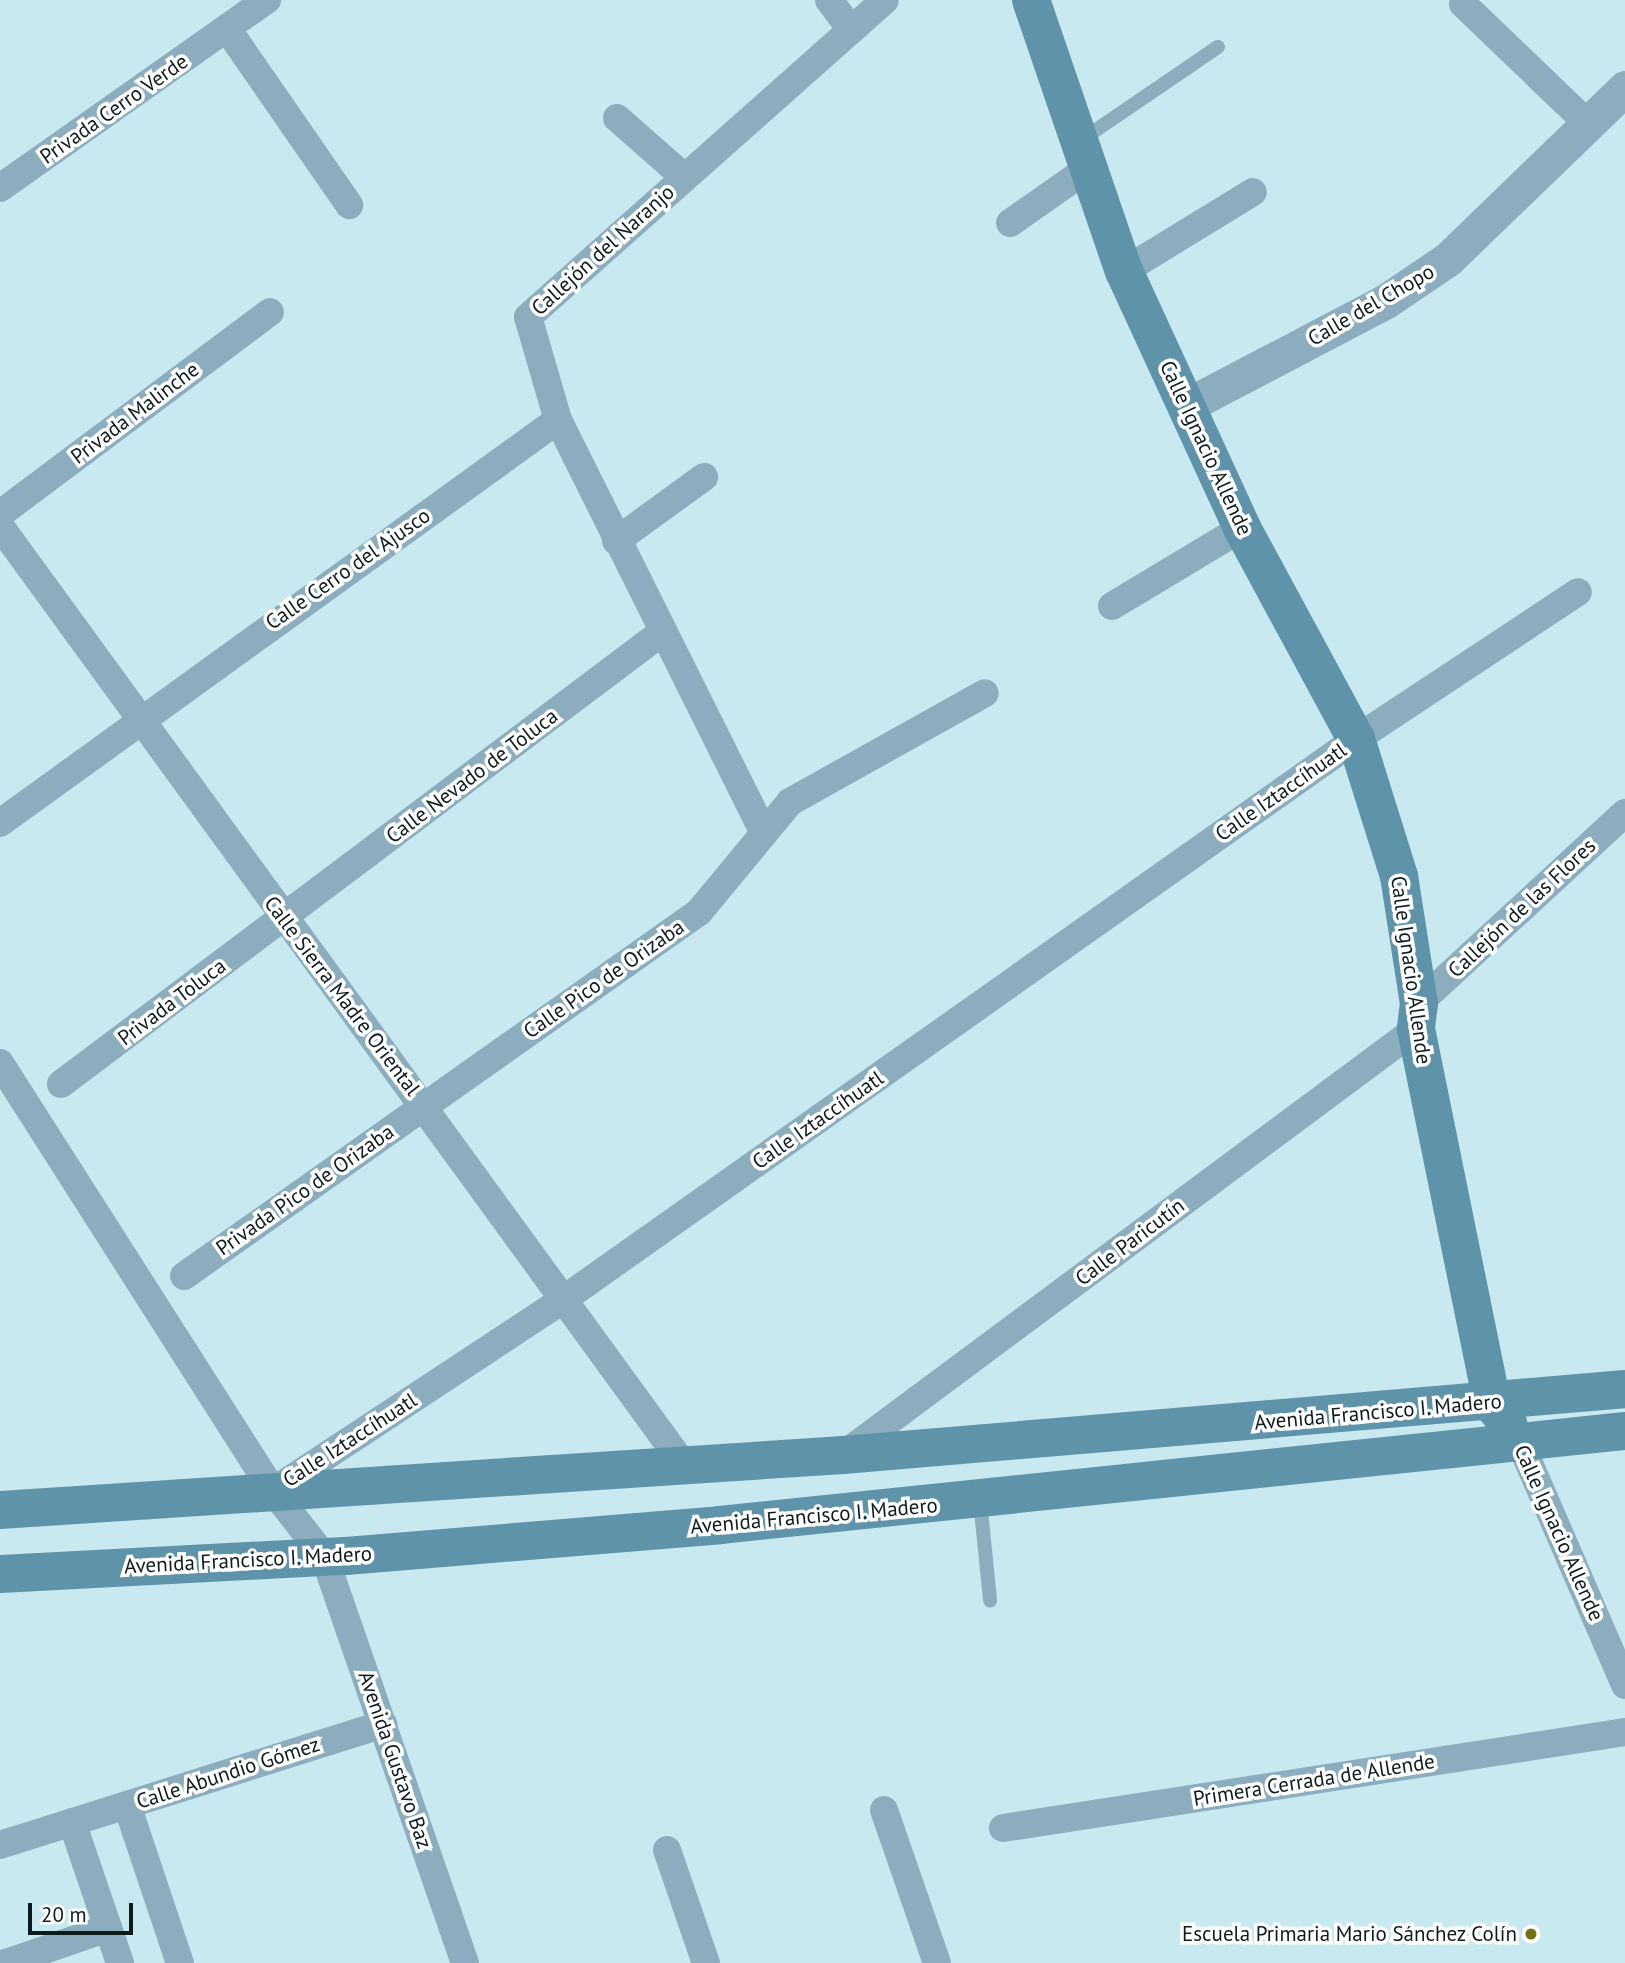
<!DOCTYPE html>
<html>
<head>
<meta charset="utf-8">
<style>
	body { margin:0 }
	#map { position:relative; width:1625px; height:1963px; overflow:hidden; background:#c7e9ef; font-family:"PT Sans",sans-serif }
	div>[style] { position:absolute }
	[style*='--x'] { left:calc(var(--x)*1px); top:calc(var(--y)*1px); width:calc(var(--w)*1px); rotate:calc(var(--a)*1deg) }
	.service>* { height:14px; margin:-7px; padding:0 7px; transform-origin:7px; border-radius:7px; background:#8cadbd }
	.minor>* { height:28px; margin:-14px; padding:0 14px; transform-origin:14px; border-radius:14px; background:#8cadbd }
	.tertiary>* { height:35px; margin:-17.5px; padding:0 17.5px; transform-origin:17.5px; border-radius:17.5px; background:#8cadbd }
	.secondary>* { height:38px; margin:-19px; padding:0 19px; transform-origin:19px; border-radius:19px; background:#5f93aa }
	.dots>* { width:19px; height:19px; translate:-50% -50%; box-sizing:border-box; border:4px solid #fff; border-radius:50% }
	span { translate:-50% -50%; white-space:nowrap; text-align:center; line-height:1.15; -webkit-text-stroke:7px #fff; paint-order:stroke }
	.street-label { font-size:21px; color:#0e1b1d }
	.poi-label { font-size:21px; color:#0e1b1d }
	.right { translate:-100% -50%; text-align:right }
	.scale { position:absolute; left:28px; top:1903px; width:105px; height:32px; box-sizing:border-box; border:4px solid #0e1b1d; border-top:0; padding-left:9px; font-size:21px; line-height:24px; white-space:nowrap; color:#0e1b1d; -webkit-text-stroke:5px #fff; paint-order:stroke }
</style>
</head>
<body>
<div id="map">
	<div class="service">
		<i style="--x:1080;--y:141;--w:167;--a:-34.3"></i>
		<i style="--x:980;--y:1501;--w:100;--a:84.2"></i>
	</div>
	<div class="minor">
		<i style="--x:829;--y:0;--w:36;--a:53"></i>
		<i style="--x:1463;--y:4;--w:173;--a:43.8"></i>
		<i style="--x:228;--y:30;--w:213;--a:55.3"></i>
		<i style="--x:617;--y:118;--w:89;--a:41.4"></i>
		<i style="--x:0;--y:188;--w:327;--a:-35.2"></i>
		<i style="--x:1010;--y:223;--w:94;--a:-35"></i>
		<i style="--x:1124;--y:271;--w:151;--a:-31.5"></i>
		<i style="--x:0;--y:514;--w:337;--a:-36.8"></i>
		<i style="--x:0;--y:526;--w:1162;--a:53.93"></i>
		<i style="--x:616;--y:541;--w:109;--a:-36"></i>
		<i style="--x:1112;--y:606;--w:152;--a:-31"></i>
		<i style="--x:0;--y:823;--w:688;--a:-35.84"></i>
		<i style="--x:764;--y:833;--w:462;--a:-116.5"></i>
		<i style="--x:558;--y:420;--w:107;--a:-106.2"></i>
		<i style="--x:528;--y:317;--w:477;--a:-41.6"></i>
		<i style="--x:1419;--y:1003;--w:280;--a:-42.7"></i>
		<i style="--x:0;--y:1063;--w:508;--a:57.47"></i>
		<i style="--x:273;--y:1491;--w:83;--a:51.9"></i>
		<i style="--x:324;--y:1556;--w:431;--a:70.9"></i>
		<i style="--x:61;--y:1084;--w:751;--a:-36.93"></i>
		<i style="--x:184;--y:1276;--w:631;--a:-35.25"></i>
		<i style="--x:699;--y:912;--w:143;--a:-50.4"></i>
		<i style="--x:790;--y:802;--w:223;--a:-29.2"></i>
		<i style="--x:1519;--y:1440;--w:267;--a:66.6"></i>
		<i style="--x:843;--y:1455;--w:714;--a:-36.63"></i>
		<i style="--x:273;--y:1491;--w:349;--a:-33.4"></i>
		<i style="--x:564;--y:1299;--w:970;--a:-35.26"></i>
		<i style="--x:1356;--y:739;--w:266;--a:-33.5"></i>
		<i style="--x:127;--y:1805;--w:167;--a:71.5"></i>
		<i style="--x:884;--y:1810;--w:162;--a:70.9"></i>
		<i style="--x:72;--y:1822;--w:149;--a:71.2"></i>
		<i style="--x:1003;--y:1828;--w:629;--a:-8.77"></i>
		<i style="--x:0;--y:1845;--w:402;--a:-17.5"></i>
		<i style="--x:667;--y:1850;--w:120;--a:71"></i>
		<i style="--x:6;--y:1963;--w:108;--a:-18.9"></i>
	</div>
	<div class="tertiary">
		<i style="--x:1186;--y:406;--w:226;--a:-27.7"></i>
		<i style="--x:1386;--y:301;--w:75;--a:-34.1"></i>
		<i style="--x:1448;--y:259;--w:246;--a:-44"></i>
	</div>
	<div class="secondary">
		<i style="--x:1031;--y:0;--w:287;--a:71.1"></i>
		<i style="--x:1124;--y:271;--w:283;--a:65.3"></i>
		<i style="--x:1242;--y:528;--w:240;--a:61.6"></i>
		<i style="--x:1356;--y:739;--w:144;--a:72.6"></i>
		<i style="--x:1399;--y:876;--w:129;--a:81.1"></i>
		<i style="--x:1419;--y:1003;--w:26;--a:97"></i>
		<i style="--x:1416;--y:1029;--w:383;--a:78.5"></i>
		<i style="--x:1492;--y:1404;--w:26;--a:51"></i>
		<i style="--x:0;--y:1510;--w:845;--a:-3.73"></i>
		<i style="--x:843;--y:1455;--w:785;--a:-4.82"></i>
		<i style="--x:0;--y:1574;--w:346;--a:-3"></i>
		<i style="--x:346;--y:1556;--w:375;--a:-4.7"></i>
		<i style="--x:720;--y:1525;--w:910;--a:-5.93"></i>
	</div>
	<div class="dots">
		<i style="left:1531px;top:1934px;background:#6f7115"></i>
	</div>
	<div class="street-label">
		<span style="left:114px;top:109px;rotate:-35deg">Privada Cerro Verde</span>
		<span style="left:603px;top:250px;rotate:-42deg">Callejón del Naranjo</span>
		<span style="left:1371px;top:305px;rotate:-30deg">Calle del Chopo</span>
		<span style="left:135px;top:413px;rotate:-37deg">Privada Malinche</span>
		<span style="left:1206px;top:448px;rotate:65deg">Calle Ignacio Allende</span>
		<span style="left:348px;top:569px;rotate:-35deg">Calle Cerro del Ajusco</span>
		<span style="left:472px;top:776px;rotate:-37deg">Calle Nevado de Toluca</span>
		<span style="left:1281px;top:792px;rotate:-35deg">Calle Iztaccíhuatl</span>
		<span style="left:1522px;top:908px;rotate:-43deg">Callejón de las Flores</span>
		<span style="left:1411px;top:970px;rotate:82deg">Calle Ignacio Allende</span>
		<span style="left:604px;top:979px;rotate:-35deg">Calle Pico de Orizaba</span>
		<span style="left:342px;top:996px;rotate:53deg">Calle Sierra Madre Oriental</span>
		<span style="left:172px;top:1002px;rotate:-37deg">Privada Toluca</span>
		<span style="left:818px;top:1120px;rotate:-35deg">Calle Iztaccíhuatl</span>
		<span style="left:305px;top:1190px;rotate:-35deg">Privada Pico de Orizaba</span>
		<span style="left:1130px;top:1242px;rotate:-37deg">Calle Paricutín</span>
		<span style="left:1378px;top:1412px;rotate:-5deg">Avenida Francisco I. Madero</span>
		<span style="left:350px;top:1440px;rotate:-33deg">Calle Iztaccíhuatl</span>
		<span style="left:814px;top:1516px;rotate:-5deg">Avenida Francisco I. Madero</span>
		<span style="left:1559px;top:1533px;rotate:66deg">Calle Ignacio Allende</span>
		<span style="left:248px;top:1560px;rotate:-3deg">Avenida Francisco I. Madero</span>
		<span style="left:395px;top:1760px;rotate:71deg">Avenida Gustavo Baz</span>
		<span style="left:228px;top:1773px;rotate:-18deg">Calle Abundio Gómez</span>
		<span style="left:1314px;top:1780px;rotate:-9deg">Primera Cerrada de Allende</span>
	</div>
	<div class="poi-label">
		<span class="right" style="left:1517px;top:1934px">Escuela Primaria Mario Sánchez Colín</span>
	</div>
	<div class="scale">20 m</div>
</div>
</body>
</html>
